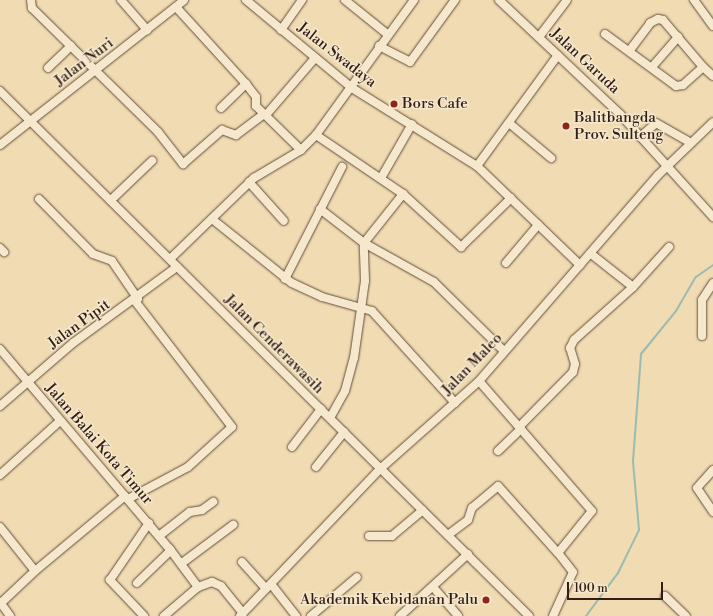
<!DOCTYPE html>
<html>
<head>
<meta charset="utf-8">
<style>
	body { margin:0 }
	#map { position:relative; width:713px; height:616px; overflow:hidden; background:#f0dbb2; font-family:"Libre Bodoni",serif }
	div>[style] { position:absolute }
	[style*='--x'] { left:calc(var(--x)*1px); top:calc(var(--y)*1px); width:calc(var(--w)*1px); rotate:calc(var(--a)*1deg) }
	.stream>* { height:2px; margin:-1px; padding:0 1px; transform-origin:1px; border-radius:1px; background:#9abbb0 }
	.roads { filter:drop-shadow(0 0 1px #624d3d) drop-shadow(0 0 1px #624d3d) }
	.minor>* { height:8px; margin:-4px; padding:0 4px; transform-origin:4px; border-radius:4px; background:#f5e8cd }
	.dots>* { width:11px; height:11px; translate:-50% -50%; box-sizing:border-box; border:2px solid #f5e8cd; border-radius:50% }
	span { translate:-50% -50%; white-space:nowrap; text-align:center; line-height:1.15; -webkit-text-stroke:3px #f5e8cd; paint-order:stroke }
	.street-label { font-size:15px; color:#321e16 }
	.poi-label { font-size:15px; color:#321e16 }
	.left { translate:0 -50%; text-align:left }
	.right { translate:-100% -50%; text-align:right }
	.scale { position:absolute; left:567px; top:582px; width:96px; height:18px; box-sizing:border-box; border:2px solid #321e16; border-top:0; padding-left:5px; font-size:12px; line-height:14px; white-space:nowrap; color:#321e16; -webkit-text-stroke:3px #f5e8cd; paint-order:stroke }
</style>
</head>
<body>
<div id="map">
	<div class="stream">
		<i style="--x:586;--y:616;--w:54;--a:-53.3"></i>
		<i style="--x:618;--y:573;--w:48;--a:-64"></i>
		<i style="--x:639;--y:530;--w:69;--a:-95"></i>
		<i style="--x:633;--y:461;--w:107;--a:-85.7"></i>
		<i style="--x:641;--y:354;--w:55;--a:-50.9"></i>
		<i style="--x:676;--y:311;--w:39;--a:-60"></i>
		<i style="--x:696;--y:277;--w:21;--a:-35"></i>
	</div>
	<div class="roads">
		<div class="minor">
			<i style="--x:31;--y:0;--w:8;--a:83"></i>
			<i style="--x:32;--y:8;--w:177;--a:44.5"></i>
			<i style="--x:158;--y:132;--w:41;--a:52"></i>
			<i style="--x:183;--y:164;--w:52;--a:-41.1"></i>
			<i style="--x:222;--y:130;--w:15;--a:20"></i>
			<i style="--x:236;--y:135;--w:35;--a:-37"></i>
			<i style="--x:121;--y:0;--w:40;--a:49"></i>
			<i style="--x:246;--y:0;--w:138;--a:39.7"></i>
			<i style="--x:352;--y:88;--w:147;--a:32"></i>
			<i style="--x:477;--y:166;--w:143;--a:43.9"></i>
			<i style="--x:345;--y:0;--w:54;--a:39"></i>
			<i style="--x:499;--y:0;--w:166;--a:43.3"></i>
			<i style="--x:620;--y:114;--w:139;--a:47.9"></i>
			<i style="--x:694;--y:0;--w:32;--a:54"></i>
			<i style="--x:176;--y:7;--w:104;--a:47.7"></i>
			<i style="--x:246;--y:84;--w:16;--a:52"></i>
			<i style="--x:256;--y:97;--w:9;--a:90"></i>
			<i style="--x:256;--y:106;--w:63;--a:44.4"></i>
			<i style="--x:281;--y:30;--w:37;--a:-55"></i>
			<i style="--x:605;--y:34;--w:88;--a:36.2"></i>
			<i style="--x:676;--y:86;--w:7;--a:-8"></i>
			<i style="--x:683;--y:85;--w:27;--a:-42"></i>
			<i style="--x:703;--y:67;--w:13;--a:42"></i>
			<i style="--x:539;--y:37;--w:46;--a:-52.9"></i>
			<i style="--x:379;--y:46;--w:35;--a:27"></i>
			<i style="--x:410;--y:62;--w:77;--a:-54"></i>
			<i style="--x:630;--y:50;--w:34;--a:-53"></i>
			<i style="--x:650;--y:23;--w:9;--a:-27"></i>
			<i style="--x:658;--y:19;--w:5;--a:11"></i>
			<i style="--x:663;--y:20;--w:62;--a:49.6"></i>
			<i style="--x:652;--y:67;--w:40;--a:-49"></i>
			<i style="--x:48;--y:68;--w:32;--a:-44"></i>
			<i style="--x:0;--y:91;--w:745;--a:44.78"></i>
			<i style="--x:221;--y:108;--w:35;--a:-44"></i>
			<i style="--x:266;--y:115;--w:75;--a:-49.3"></i>
			<i style="--x:509;--y:123;--w:55;--a:39.8"></i>
			<i style="--x:316;--y:135;--w:105;--a:34.1"></i>
			<i style="--x:403;--y:194;--w:79;--a:42.4"></i>
			<i style="--x:461;--y:247;--w:70;--a:-44.4"></i>
			<i style="--x:640;--y:137;--w:21;--a:-41"></i>
			<i style="--x:656;--y:123;--w:40;--a:29.7"></i>
			<i style="--x:0;--y:145;--w:234;--a:-38.2"></i>
			<i style="--x:477;--y:166;--w:137;--a:-53.9"></i>
			<i style="--x:381;--y:178;--w:62;--a:-60.1"></i>
			<i style="--x:249;--y:182;--w:52;--a:48.1"></i>
			<i style="--x:39;--y:199;--w:77;--a:45.5"></i>
			<i style="--x:93;--y:254;--w:20;--a:20"></i>
			<i style="--x:112;--y:261;--w:46;--a:55.6"></i>
			<i style="--x:111;--y:200;--w:57;--a:-43.6"></i>
			<i style="--x:320;--y:209;--w:56;--a:37.7"></i>
			<i style="--x:364;--y:243;--w:80;--a:29.1"></i>
			<i style="--x:434;--y:282;--w:98;--a:44.6"></i>
			<i style="--x:212;--y:219;--w:102;--a:38.7"></i>
			<i style="--x:292;--y:283;--w:33;--a:25"></i>
			<i style="--x:322;--y:297;--w:52;--a:15.6"></i>
			<i style="--x:372;--y:311;--w:124;--a:47.9"></i>
			<i style="--x:0;--y:248;--w:6;--a:45"></i>
			<i style="--x:170;--y:259;--w:117;--a:-44"></i>
			<i style="--x:254;--y:178;--w:55;--a:-30.8"></i>
			<i style="--x:301;--y:150;--w:21;--a:-45"></i>
			<i style="--x:316;--y:135;--w:167;--a:-54"></i>
			<i style="--x:506;--y:263;--w:50;--a:-49.9"></i>
			<i style="--x:285;--y:279;--w:126;--a:-63"></i>
			<i style="--x:633;--y:287;--w:54;--a:-48"></i>
			<i style="--x:702;--y:336;--w:36;--a:-90"></i>
			<i style="--x:702;--y:300;--w:20;--a:-57"></i>
			<i style="--x:0;--y:349;--w:261;--a:49.7"></i>
			<i style="--x:169;--y:548;--w:49;--a:53.4"></i>
			<i style="--x:0;--y:406;--w:96;--a:-40.8"></i>
			<i style="--x:73;--y:343;--w:129;--a:-36.2"></i>
			<i style="--x:330;--y:418;--w:31;--a:-61"></i>
			<i style="--x:345;--y:391;--w:34;--a:-75"></i>
			<i style="--x:354;--y:358;--w:78;--a:-81.9"></i>
			<i style="--x:365;--y:281;--w:38;--a:-92"></i>
			<i style="--x:364;--y:243;--w:63;--a:-51.5"></i>
			<i style="--x:519;--y:427;--w:77;--a:-45.5"></i>
			<i style="--x:573;--y:372;--w:8;--a:-76"></i>
			<i style="--x:575;--y:364;--w:17;--a:-107"></i>
			<i style="--x:570;--y:348;--w:9;--a:-63"></i>
			<i style="--x:574;--y:340;--w:79;--a:-41.9"></i>
			<i style="--x:633;--y:287;--w:53;--a:-141.8"></i>
			<i style="--x:292;--y:447;--w:48;--a:-52.7"></i>
			<i style="--x:498;--y:451;--w:32;--a:-44"></i>
			<i style="--x:316;--y:467;--w:45;--a:-51.3"></i>
			<i style="--x:713;--y:470;--w:24;--a:132"></i>
			<i style="--x:697;--y:488;--w:29;--a:56"></i>
			<i style="--x:0;--y:475;--w:81;--a:-42"></i>
			<i style="--x:128;--y:499;--w:68;--a:-28.1"></i>
			<i style="--x:188;--y:467;--w:59;--a:-42.3"></i>
			<i style="--x:232;--y:427;--w:159;--a:-127.6"></i>
			<i style="--x:0;--y:527;--w:56;--a:51.5"></i>
			<i style="--x:35;--y:571;--w:117;--a:-39.8"></i>
			<i style="--x:448;--y:535;--w:25;--a:-37"></i>
			<i style="--x:468;--y:520;--w:13;--a:-72"></i>
			<i style="--x:472;--y:508;--w:34;--a:-40"></i>
			<i style="--x:498;--y:486;--w:90;--a:48.2"></i>
			<i style="--x:558;--y:553;--w:54;--a:-51"></i>
			<i style="--x:592;--y:511;--w:172;--a:-131"></i>
			<i style="--x:159;--y:536;--w:39;--a:-38"></i>
			<i style="--x:190;--y:512;--w:12;--a:-9"></i>
			<i style="--x:202;--y:510;--w:14;--a:-36"></i>
			<i style="--x:369;--y:536;--w:23;--a:0"></i>
			<i style="--x:392;--y:536;--w:40;--a:-40"></i>
			<i style="--x:242;--y:562;--w:36;--a:48"></i>
			<i style="--x:182;--y:563;--w:64;--a:-36.7"></i>
			<i style="--x:137;--y:583;--w:47;--a:-44.1"></i>
			<i style="--x:271;--y:584;--w:41;--a:52"></i>
			<i style="--x:433;--y:587;--w:38;--a:49"></i>
			<i style="--x:665;--y:596;--w:29;--a:44"></i>
			<i style="--x:0;--y:602;--w:17;--a:54"></i>
			<i style="--x:1;--y:603;--w:47;--a:-43.3"></i>
			<i style="--x:144;--y:616;--w:50;--a:-133.4"></i>
			<i style="--x:110;--y:580;--w:69;--a:-55.6"></i>
			<i style="--x:164;--y:616;--w:45;--a:-40.5"></i>
			<i style="--x:198;--y:587;--w:15;--a:-20"></i>
			<i style="--x:212;--y:582;--w:10;--a:24"></i>
			<i style="--x:221;--y:586;--w:35;--a:51"></i>
			<i style="--x:240;--y:616;--w:203;--a:-46.4"></i>
			<i style="--x:380;--y:469;--w:132;--a:-41.6"></i>
			<i style="--x:479;--y:381;--w:273;--a:-49"></i>
			<i style="--x:658;--y:175;--w:76;--a:-43.9"></i>
			<i style="--x:311;--y:616;--w:60;--a:-40.3"></i>
			<i style="--x:400;--y:616;--w:92;--a:-42.4"></i>
			<i style="--x:553;--y:616;--w:48;--a:-65.6"></i>
			<i style="--x:573;--y:572;--w:24;--a:-128"></i>
		</div>
	</div>
	<div class="dots">
		<i style="left:394px;top:104px;background:#8f2418"></i>
		<i style="left:566px;top:126px;background:#8f2418"></i>
		<i style="left:486px;top:600px;background:#8f2418"></i>
	</div>
	<div class="street-label">
		<span style="left:337px;top:55px;rotate:38deg">Jalan Swadaya</span>
		<span style="left:585px;top:61px;rotate:43deg">Jalan Garuda</span>
		<span style="left:84px;top:62px;rotate:-37deg">Jalan Nuri</span>
		<span style="left:79px;top:324px;rotate:-36deg">Jalan Pipit</span>
		<span style="left:274px;top:344px;rotate:45deg">Jalan Cenderawasih</span>
		<span style="left:472px;top:364px;rotate:-46deg">Jalan Maleo</span>
		<span style="left:99px;top:444px;rotate:49deg">Jalan Balai Kota Timur</span>
	</div>
	<div class="poi-label">
		<span class="left" style="left:402px;top:104px">Bors Cafe</span>
		<span class="left" style="left:574px;top:126px">Balitbangda<br>Prov. Sulteng</span>
		<span class="right" style="left:478px;top:600px">Akademik Kebidanan Palu</span>
	</div>
	<div class="scale">100 m</div>
</div>
</body>
</html>
